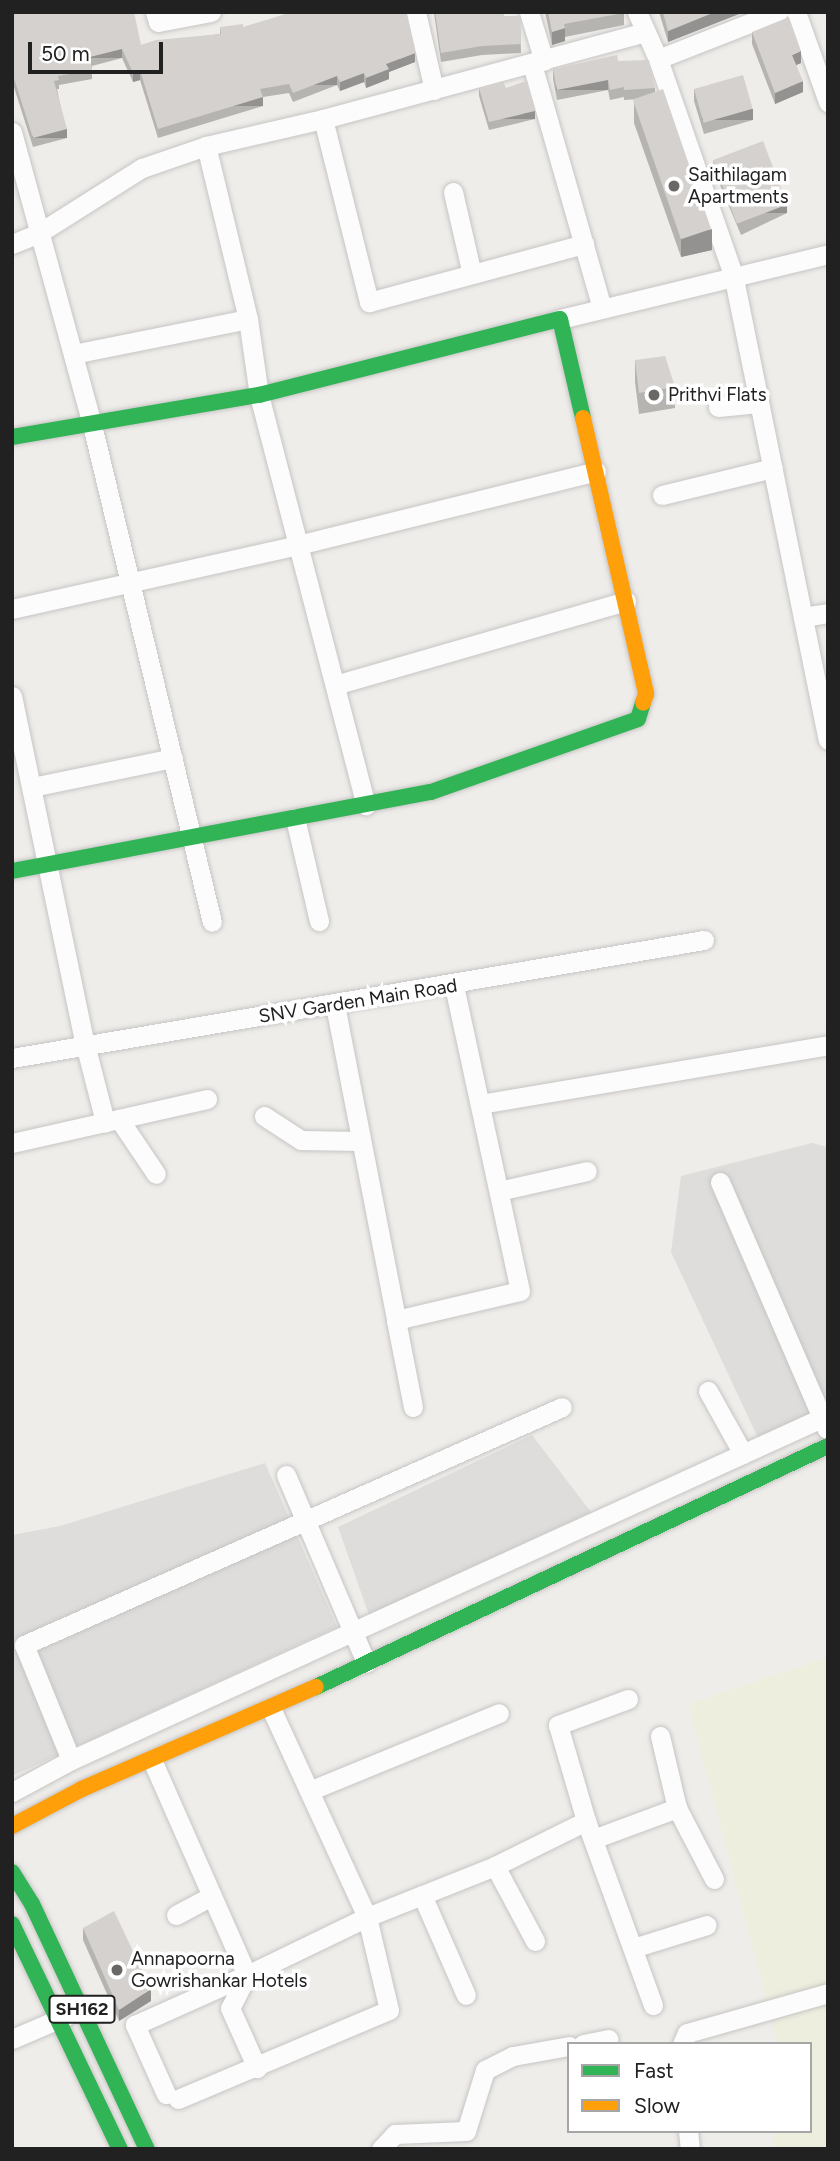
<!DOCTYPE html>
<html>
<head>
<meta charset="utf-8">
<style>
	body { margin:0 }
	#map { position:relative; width:840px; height:2161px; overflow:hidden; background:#efedea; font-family:Figtree,sans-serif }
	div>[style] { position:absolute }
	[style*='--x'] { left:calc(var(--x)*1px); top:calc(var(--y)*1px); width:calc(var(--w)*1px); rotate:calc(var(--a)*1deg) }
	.residential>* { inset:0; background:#dedddb }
	.farmland>* { inset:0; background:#eeeede }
	.roads { filter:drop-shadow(0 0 2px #c6c5c4) drop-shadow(0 0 2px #c6c5c4) }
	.street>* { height:19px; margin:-9.5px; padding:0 9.5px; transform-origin:9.5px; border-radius:9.5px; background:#fdfcfc }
	.fast>* { height:16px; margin:-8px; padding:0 8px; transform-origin:8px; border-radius:8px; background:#30b455 }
	.slow>* { height:16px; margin:-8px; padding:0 8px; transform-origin:8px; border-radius:8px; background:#ff9f0a }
	.wall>* { inset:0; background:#b6b4b1 }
	.shaded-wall>* { inset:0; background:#949290; transform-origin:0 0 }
	.building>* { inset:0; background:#d4d1ce; transform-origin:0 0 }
	.dots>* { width:19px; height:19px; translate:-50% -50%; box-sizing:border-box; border:4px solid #fff; border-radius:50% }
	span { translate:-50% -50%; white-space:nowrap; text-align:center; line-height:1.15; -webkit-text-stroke:7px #fff; paint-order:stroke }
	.shield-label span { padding:2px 5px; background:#fff; border:2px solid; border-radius:5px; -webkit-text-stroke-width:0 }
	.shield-label { font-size:18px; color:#212121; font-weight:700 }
	.poi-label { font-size:19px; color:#212121 }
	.left { translate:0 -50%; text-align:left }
	.street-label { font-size:19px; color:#212121 }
	.frame { position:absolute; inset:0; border:14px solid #212121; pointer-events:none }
	.legend { position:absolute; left:567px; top:2042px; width:245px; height:91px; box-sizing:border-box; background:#fff; border:2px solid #a6a6a6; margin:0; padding:9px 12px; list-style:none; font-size:21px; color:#212121 }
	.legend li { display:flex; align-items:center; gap:14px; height:35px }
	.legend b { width:35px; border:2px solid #a6a6a6 }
	.scale { position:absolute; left:28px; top:42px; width:135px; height:32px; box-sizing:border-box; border:4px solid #212121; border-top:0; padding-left:9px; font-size:21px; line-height:24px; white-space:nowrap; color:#212121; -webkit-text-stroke:5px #fff; paint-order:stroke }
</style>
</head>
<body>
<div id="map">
	<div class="residential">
		<i style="clip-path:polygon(812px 1143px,828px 1147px,828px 1424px,765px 1453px,671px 1252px,681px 1176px)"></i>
		<i style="clip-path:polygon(532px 1435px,591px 1512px,369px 1615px,338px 1527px)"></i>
		<i style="clip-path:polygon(265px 1463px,337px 1627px,12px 1776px,12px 1535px,60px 1526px)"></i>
	</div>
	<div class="farmland">
		<i style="clip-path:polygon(828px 1657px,828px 2149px,772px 2149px,775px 2131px,810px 2131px,810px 2044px,778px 2044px,688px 1704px)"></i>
	</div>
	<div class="roads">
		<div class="street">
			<i style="--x:155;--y:12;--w:10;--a:73"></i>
			<i style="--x:158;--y:22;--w:54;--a:-10.7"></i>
			<i style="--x:416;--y:12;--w:80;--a:77"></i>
			<i style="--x:529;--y:12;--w:51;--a:73"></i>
			<i style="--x:637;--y:12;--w:51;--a:65.9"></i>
			<i style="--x:658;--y:59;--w:228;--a:70.8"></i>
			<i style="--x:733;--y:274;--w:475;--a:78.5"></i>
			<i style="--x:796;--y:12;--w:96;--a:70.4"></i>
			<i style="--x:658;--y:59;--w:129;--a:-21.4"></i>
			<i style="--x:532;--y:64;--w:254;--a:74"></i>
			<i style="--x:323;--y:119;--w:189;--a:75.9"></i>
			<i style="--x:369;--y:302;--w:223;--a:-15.1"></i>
			<i style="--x:12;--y:132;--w:304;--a:74.7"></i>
			<i style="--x:92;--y:425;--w:511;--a:76.43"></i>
			<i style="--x:453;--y:192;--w:84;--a:77"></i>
			<i style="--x:12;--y:244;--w:29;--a:-22"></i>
			<i style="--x:39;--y:233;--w:122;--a:-32.3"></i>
			<i style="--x:142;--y:168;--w:68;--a:-19"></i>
			<i style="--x:206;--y:146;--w:120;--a:-13"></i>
			<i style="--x:323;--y:119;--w:334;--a:-15.1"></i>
			<i style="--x:248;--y:319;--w:77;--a:81.8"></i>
			<i style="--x:259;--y:395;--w:424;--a:75.4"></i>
			<i style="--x:560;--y:319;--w:276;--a:-13.6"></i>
			<i style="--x:73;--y:354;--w:178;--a:-11.3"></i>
			<i style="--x:248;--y:319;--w:178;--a:-103.6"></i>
			<i style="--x:718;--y:407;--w:41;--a:-5.6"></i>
			<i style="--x:662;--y:495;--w:114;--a:-13.7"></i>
			<i style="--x:12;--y:609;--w:293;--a:-12.6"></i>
			<i style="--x:298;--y:545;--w:307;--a:-13.9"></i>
			<i style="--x:803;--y:617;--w:25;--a:-9"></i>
			<i style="--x:335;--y:685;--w:303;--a:-16.1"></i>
			<i style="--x:12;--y:696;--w:356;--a:78.2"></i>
			<i style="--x:85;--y:1044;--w:81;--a:75.6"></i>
			<i style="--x:32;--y:787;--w:144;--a:-11.6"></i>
			<i style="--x:295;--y:818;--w:106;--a:76.9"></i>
			<i style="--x:335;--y:1005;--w:321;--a:79"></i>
			<i style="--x:12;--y:1058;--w:702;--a:-9.68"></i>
			<i style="--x:480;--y:1104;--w:353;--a:-9.6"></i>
			<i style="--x:264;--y:1116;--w:44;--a:33"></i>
			<i style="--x:301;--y:1140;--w:60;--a:1"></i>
			<i style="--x:119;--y:1119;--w:66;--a:56.1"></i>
			<i style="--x:12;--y:1143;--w:200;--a:-12.7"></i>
			<i style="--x:720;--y:1182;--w:269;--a:66.6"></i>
			<i style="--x:499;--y:1191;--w:90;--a:-12.8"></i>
			<i style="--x:708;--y:1391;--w:72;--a:60.9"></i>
			<i style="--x:413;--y:1407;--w:89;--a:-101.1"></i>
			<i style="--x:396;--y:1320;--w:127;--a:-13.2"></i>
			<i style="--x:520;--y:1291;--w:313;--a:-102.2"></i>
			<i style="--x:286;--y:1475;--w:204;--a:66.9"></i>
			<i style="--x:628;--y:1699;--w:75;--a:159.6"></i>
			<i style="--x:558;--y:1725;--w:100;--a:73.7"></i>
			<i style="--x:586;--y:1821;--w:196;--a:70"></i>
			<i style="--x:660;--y:1736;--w:74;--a:76.7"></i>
			<i style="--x:677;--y:1808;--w:80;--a:62.5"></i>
			<i style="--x:71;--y:1760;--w:124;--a:-112.2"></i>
			<i style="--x:24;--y:1645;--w:588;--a:-23.86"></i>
			<i style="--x:152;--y:1760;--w:235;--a:66.2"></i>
			<i style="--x:247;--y:1975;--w:133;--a:-25.8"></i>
			<i style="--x:367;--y:1917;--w:138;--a:-21.7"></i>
			<i style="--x:495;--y:1866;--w:102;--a:-26.3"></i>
			<i style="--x:309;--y:1791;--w:205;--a:-22.3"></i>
			<i style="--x:12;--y:1792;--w:67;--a:-28.5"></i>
			<i style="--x:71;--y:1760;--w:832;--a:-24.5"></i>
			<i style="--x:593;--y:1839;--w:90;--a:-20.3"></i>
			<i style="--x:495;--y:1866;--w:85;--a:61.9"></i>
			<i style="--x:422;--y:1895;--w:109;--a:66.3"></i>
			<i style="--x:176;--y:1915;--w:40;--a:-28"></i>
			<i style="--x:633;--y:1948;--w:77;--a:-17.3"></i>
			<i style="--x:247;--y:1975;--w:37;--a:117"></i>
			<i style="--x:230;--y:2008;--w:66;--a:65.8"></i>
			<i style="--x:12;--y:2039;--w:59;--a:-23.1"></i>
			<i style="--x:583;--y:2044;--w:26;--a:-11"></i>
			<i style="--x:682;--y:2044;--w:12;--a:-66"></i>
			<i style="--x:687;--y:2033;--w:147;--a:-15.8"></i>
			<i style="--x:166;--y:2094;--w:76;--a:-114.2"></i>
			<i style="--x:135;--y:2025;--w:123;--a:-24.1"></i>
			<i style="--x:178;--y:2099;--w:229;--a:-22.9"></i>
			<i style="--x:389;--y:2010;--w:96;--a:-103.3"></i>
			<i style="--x:367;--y:1917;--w:230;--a:-114.7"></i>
			<i style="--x:688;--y:2131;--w:18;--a:84"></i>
			<i style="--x:381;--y:2149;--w:21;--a:-47"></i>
			<i style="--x:395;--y:2134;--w:71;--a:-2.4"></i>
			<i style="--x:466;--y:2131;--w:64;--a:-72.7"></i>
			<i style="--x:485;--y:2070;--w:31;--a:-27"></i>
			<i style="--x:513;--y:2056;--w:57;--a:-10.1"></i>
		</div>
		<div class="fast">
			<i style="--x:12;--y:437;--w:251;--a:-9.7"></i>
			<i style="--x:259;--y:395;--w:310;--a:-14.2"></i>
			<i style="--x:560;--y:319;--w:102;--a:76.9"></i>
			<i style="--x:12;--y:871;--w:426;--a:-10.7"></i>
			<i style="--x:431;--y:792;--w:219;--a:-19.4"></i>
			<i style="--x:638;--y:719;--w:17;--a:-73"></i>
			<i style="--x:316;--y:1687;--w:566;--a:-25.21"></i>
			<i style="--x:12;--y:1872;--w:38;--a:58"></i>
			<i style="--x:32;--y:1904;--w:271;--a:64.9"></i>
			<i style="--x:12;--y:1924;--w:250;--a:64.4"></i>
		</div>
		<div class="slow">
			<i style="--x:583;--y:418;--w:283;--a:77.1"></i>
			<i style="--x:646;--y:694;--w:9;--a:108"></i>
			<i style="--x:12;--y:1826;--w:79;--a:-27.9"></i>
			<i style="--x:82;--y:1789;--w:255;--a:-23.6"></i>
		</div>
	</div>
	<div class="wall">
		<i style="clip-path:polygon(12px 12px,141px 45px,220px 34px,220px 27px,243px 27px,415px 62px,389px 72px,389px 79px,366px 88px,364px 82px,340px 91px,337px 85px,293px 102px,289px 93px,263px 97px,263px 106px,158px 138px,140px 80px,133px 82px,122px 58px,92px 66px,92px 79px,59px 85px,59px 89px,57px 89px,67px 138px,33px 147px,12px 81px)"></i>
		<i style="clip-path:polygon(428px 12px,503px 12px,504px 16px,520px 16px,521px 53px,482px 55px,441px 62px,434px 13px,429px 14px)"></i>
		<i style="clip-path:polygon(545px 12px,624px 12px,624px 25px,565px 37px,565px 41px,552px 45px)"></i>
		<i style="clip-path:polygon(659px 12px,744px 12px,668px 42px)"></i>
		<i style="clip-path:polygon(752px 32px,801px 63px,796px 65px,803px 92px,775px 104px,752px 44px)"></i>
		<i style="clip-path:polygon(618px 61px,655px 88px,655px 92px,712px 250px,681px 257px,634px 123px,634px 102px,640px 99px,624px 100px,624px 97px,610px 100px,608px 90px,557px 100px,553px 79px,553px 69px)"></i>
		<i style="clip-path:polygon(479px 88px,506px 88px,535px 119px,489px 130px,479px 96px)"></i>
		<i style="clip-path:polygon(694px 89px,753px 120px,704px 134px,694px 101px)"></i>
		<i style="clip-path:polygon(713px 161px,787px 213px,741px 235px,713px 168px)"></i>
		<i style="clip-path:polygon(635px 360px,675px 387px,675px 408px,639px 414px,635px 382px)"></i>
		<i style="clip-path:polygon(83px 1928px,151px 2001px,119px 2021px,83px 1940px)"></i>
	</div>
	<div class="shaded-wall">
		<i style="clip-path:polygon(715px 12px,744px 12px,668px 42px,668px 31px)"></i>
		<i style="clip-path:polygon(565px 28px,565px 41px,552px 45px,552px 32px)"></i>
		<i style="left:122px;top:49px;width:9px;height:33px;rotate:90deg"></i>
		<i style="clip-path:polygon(801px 51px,801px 63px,792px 67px,792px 55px)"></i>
		<i style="clip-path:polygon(415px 53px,415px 62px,389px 72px,389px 79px,366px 88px,366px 78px,386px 64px)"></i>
		<i style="clip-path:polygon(140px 70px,140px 80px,133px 82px,133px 73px)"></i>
		<i style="clip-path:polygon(364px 73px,364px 82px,340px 91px,340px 82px)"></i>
		<i style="left:337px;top:76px;width:9px;height:47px;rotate:90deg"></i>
		<i style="left:608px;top:80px;width:10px;height:52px;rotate:90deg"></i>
		<i style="clip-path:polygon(803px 81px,803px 92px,775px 104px,775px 93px)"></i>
		<i style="left:263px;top:97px;width:9px;height:110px;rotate:90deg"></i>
		<i style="left:753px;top:109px;width:11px;height:51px;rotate:90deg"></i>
		<i style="left:535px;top:111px;width:8px;height:47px;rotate:90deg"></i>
		<i style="left:67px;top:129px;width:9px;height:35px;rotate:90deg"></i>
		<i style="left:787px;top:205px;width:8px;height:51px;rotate:90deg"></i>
		<i style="clip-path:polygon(712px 229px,712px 250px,681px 257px,681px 236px)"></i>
		<i style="clip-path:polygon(151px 1989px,151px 2001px,119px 2021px,119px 2010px)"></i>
	</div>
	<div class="building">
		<i style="clip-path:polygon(12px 12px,134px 12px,141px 45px,156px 40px,221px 34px,220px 27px,243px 24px,243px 27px,292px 12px,406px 12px,415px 53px,386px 64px,389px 69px,366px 78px,364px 73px,340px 82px,337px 76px,293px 93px,289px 84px,260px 89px,263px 97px,158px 129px,140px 70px,133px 73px,122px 49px,90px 57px,92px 70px,58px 76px,59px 80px,54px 81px,67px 129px,33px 138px,12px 72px)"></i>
		<i style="clip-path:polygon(435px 12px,503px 12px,504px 16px,520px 16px,521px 44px,482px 46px,441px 53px)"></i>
		<i style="clip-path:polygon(548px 12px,624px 12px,624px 13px,564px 24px,565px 28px,552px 32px)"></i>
		<i style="clip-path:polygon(663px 12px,715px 12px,668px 31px)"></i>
		<i style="clip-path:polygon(789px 17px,801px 51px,792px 55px,803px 81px,775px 93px,752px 32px)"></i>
		<i style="clip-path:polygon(617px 55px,618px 61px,649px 60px,655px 88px,624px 90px,624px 87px,610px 90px,608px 80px,557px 90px,553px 69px)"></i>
		<i style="left:743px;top:75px;width:35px;height:51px;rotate:74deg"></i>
		<i style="clip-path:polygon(503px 81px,506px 88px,526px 81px,535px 111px,489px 122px,479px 88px)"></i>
		<i style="left:663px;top:89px;width:148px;height:32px;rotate:71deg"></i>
		<i style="left:763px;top:141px;width:68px;height:54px;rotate:69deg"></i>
		<i style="clip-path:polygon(665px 356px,675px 387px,639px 393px,635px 360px)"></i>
		<i style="clip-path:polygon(114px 1911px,151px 1989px,119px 2010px,83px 1928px)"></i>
	</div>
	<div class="dots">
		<i style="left:674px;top:186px;background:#696867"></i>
		<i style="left:654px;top:395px;background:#696867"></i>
		<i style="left:117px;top:1970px;background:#696867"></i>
	</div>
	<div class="shield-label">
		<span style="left:82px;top:2009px">SH162</span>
	</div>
	<div class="poi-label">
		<span class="left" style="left:688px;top:186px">Saithilagam<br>Apartments</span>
		<span class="left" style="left:668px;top:395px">Prithvi Flats</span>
		<span class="left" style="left:131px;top:1970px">Annapoorna<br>Gowrishankar Hotels</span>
	</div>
	<div class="street-label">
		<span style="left:358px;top:1001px;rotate:-9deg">SNV Garden Main Road</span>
	</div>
	<div class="frame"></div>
	<ul class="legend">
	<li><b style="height:9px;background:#30b455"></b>Fast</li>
	<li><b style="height:9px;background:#ff9f0a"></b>Slow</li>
	</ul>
	<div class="scale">50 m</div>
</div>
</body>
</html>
